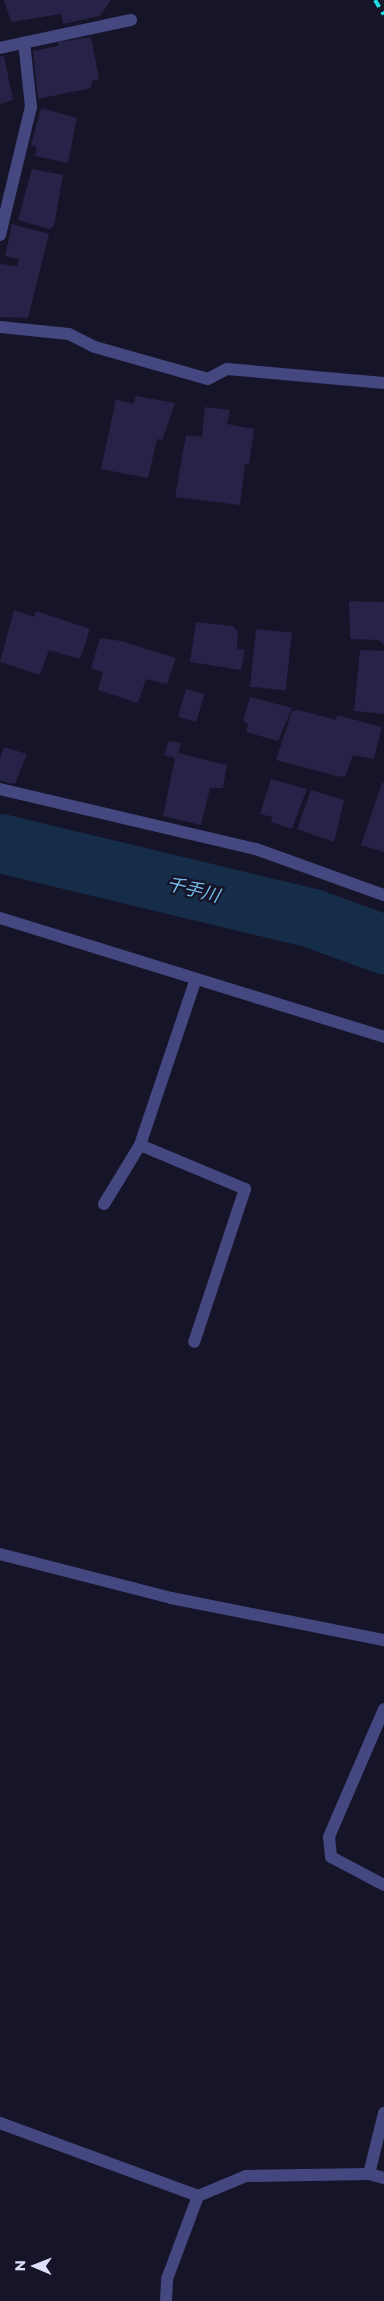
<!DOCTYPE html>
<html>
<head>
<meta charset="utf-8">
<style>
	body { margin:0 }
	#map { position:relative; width:384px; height:2301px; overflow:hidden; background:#161428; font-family:Montserrat,"Noto Sans JP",sans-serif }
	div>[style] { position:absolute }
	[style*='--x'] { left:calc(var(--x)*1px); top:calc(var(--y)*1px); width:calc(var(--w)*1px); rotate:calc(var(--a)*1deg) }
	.river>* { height:59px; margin:-29.5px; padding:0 29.5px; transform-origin:29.5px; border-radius:29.5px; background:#162d4a }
	.building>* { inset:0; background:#272247; transform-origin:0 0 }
	.minor>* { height:12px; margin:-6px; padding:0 6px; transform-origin:6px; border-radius:6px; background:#454781 }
	.rail>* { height:4px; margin-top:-2px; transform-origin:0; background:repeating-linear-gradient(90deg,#22dfe4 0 8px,transparent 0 14px) }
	span { translate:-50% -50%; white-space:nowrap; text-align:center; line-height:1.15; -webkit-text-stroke:4.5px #161428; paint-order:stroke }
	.water-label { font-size:18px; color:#79c1ee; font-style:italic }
	.north { position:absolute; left:10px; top:2241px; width:50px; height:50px; -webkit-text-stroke:4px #161428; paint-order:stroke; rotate:271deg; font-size:14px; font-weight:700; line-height:20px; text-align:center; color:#e0dffb }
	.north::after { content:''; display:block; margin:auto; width:18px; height:22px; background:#e0dffb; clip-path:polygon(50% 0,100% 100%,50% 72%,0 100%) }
</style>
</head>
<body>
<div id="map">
	<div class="river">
		<i style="--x:0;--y:843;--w:321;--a:13.5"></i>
		<i style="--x:312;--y:918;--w:77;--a:19.9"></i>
	</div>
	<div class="building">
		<i style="clip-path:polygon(4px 0,111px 0,100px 16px,63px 24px,61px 14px,11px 22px)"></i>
		<i style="clip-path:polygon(91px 37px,99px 79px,92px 81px,91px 88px,38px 99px,33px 51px,58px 46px,58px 42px)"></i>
		<i style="clip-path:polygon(0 56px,4px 56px,13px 100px,0 104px)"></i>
		<i style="clip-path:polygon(41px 108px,77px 118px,68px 163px,35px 156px,37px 147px,31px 145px)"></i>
		<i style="clip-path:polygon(32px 169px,63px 175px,54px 226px,49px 229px,18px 220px)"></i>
		<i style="clip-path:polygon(12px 224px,49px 234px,28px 318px,0 317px,0 264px,17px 266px,19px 259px,5px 256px)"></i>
		<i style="clip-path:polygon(136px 396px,175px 403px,162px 440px,157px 439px,148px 478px,101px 469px,116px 399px,133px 404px)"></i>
		<i style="clip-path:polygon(205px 407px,230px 410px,227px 424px,254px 429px,249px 464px,245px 464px,240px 505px,175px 497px,186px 435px,202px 437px)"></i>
		<i style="clip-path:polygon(349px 601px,384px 602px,384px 645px,379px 640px,350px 639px)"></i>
		<i style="clip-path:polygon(14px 610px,34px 617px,36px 611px,90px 629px,80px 659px,49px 650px,40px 675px,0 662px)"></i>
		<i style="clip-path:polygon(196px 622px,233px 626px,238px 632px,237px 649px,245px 650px,241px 670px,190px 662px)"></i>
		<i style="left:256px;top:629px;width:36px;height:58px;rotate:6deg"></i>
		<i style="clip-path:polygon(100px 638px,121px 641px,176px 658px,167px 684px,146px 679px,138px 703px,98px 690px,103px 672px,91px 668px)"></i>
		<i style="clip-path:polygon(360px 650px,384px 651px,384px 714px,354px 711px)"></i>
		<i style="left:186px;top:689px;width:19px;height:29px;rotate:16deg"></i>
		<i style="clip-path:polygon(250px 697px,292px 708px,278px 741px,246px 732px,248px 724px,243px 721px)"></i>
		<i style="clip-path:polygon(298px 710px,336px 720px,337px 715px,382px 727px,374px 759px,353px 755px,346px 775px,340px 777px,276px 760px,292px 711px)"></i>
		<i style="clip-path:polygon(169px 741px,181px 743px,178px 753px,227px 765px,223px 788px,210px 788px,201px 825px,163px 816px,175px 758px,164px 755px)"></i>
		<i style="clip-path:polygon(4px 747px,27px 754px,15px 784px,0 781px,0 758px)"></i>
		<i style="clip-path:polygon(271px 779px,307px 789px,292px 829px,271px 822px,272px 817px,260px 814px)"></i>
		<i style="clip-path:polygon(382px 783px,384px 783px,384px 852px,361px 845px)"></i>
		<i style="clip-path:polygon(311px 790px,344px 800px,334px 842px,297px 829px)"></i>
	</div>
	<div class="minor">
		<i style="--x:0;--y:48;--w:134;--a:-12.1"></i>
		<i style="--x:0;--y:235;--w:132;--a:-76.4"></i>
		<i style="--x:31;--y:107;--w:65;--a:-96.1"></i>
		<i style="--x:0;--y:327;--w:69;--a:5.8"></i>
		<i style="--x:69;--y:334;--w:29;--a:27"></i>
		<i style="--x:95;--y:347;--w:117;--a:15.8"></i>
		<i style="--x:208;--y:379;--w:21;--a:-28"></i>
		<i style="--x:227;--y:369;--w:158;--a:5.1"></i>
		<i style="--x:0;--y:789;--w:263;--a:13.2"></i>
		<i style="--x:256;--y:849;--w:136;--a:19.8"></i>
		<i style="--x:0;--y:918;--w:402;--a:17.2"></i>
		<i style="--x:140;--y:1145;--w:114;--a:22.7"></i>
		<i style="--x:245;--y:1189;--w:161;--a:108.4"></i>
		<i style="--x:104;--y:1204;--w:69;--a:-58.6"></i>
		<i style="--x:140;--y:1145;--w:175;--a:-71.4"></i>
		<i style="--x:0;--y:1554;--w:177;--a:14.4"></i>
		<i style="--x:171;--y:1598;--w:217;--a:11.2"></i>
		<i style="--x:384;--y:1709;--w:139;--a:113.3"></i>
		<i style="--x:329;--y:1837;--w:20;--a:84"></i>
		<i style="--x:331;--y:1857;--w:60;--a:27.8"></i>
		<i style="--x:0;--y:2123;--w:211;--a:20.2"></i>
		<i style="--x:198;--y:2196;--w:52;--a:-22.6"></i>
		<i style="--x:246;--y:2176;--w:123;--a:-0.9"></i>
		<i style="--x:369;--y:2174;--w:16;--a:15"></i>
		<i style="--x:369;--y:2174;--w:63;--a:-76.2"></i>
		<i style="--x:166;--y:2301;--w:22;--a:-87"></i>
		<i style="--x:167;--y:2279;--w:89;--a:-69.5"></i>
	</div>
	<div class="rail">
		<i style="--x:375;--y:0;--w:17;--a:59"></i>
	</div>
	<div class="water-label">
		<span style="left:193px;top:890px;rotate:14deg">千手川</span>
	</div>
	<div class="north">N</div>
</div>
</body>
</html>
